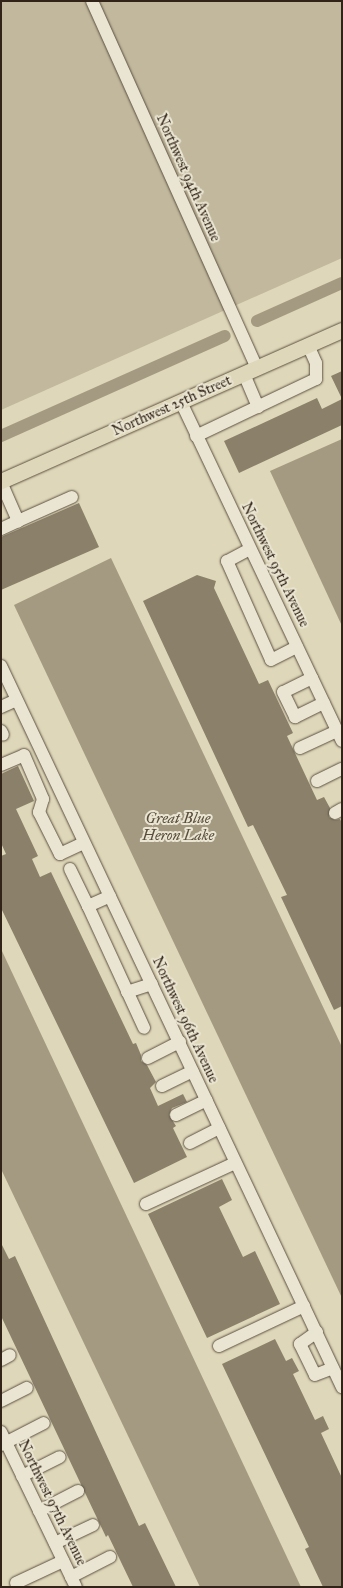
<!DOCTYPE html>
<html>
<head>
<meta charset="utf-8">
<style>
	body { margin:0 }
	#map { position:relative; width:343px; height:1588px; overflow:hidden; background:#dfd7b9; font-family:"IM FELL Great Primer",serif }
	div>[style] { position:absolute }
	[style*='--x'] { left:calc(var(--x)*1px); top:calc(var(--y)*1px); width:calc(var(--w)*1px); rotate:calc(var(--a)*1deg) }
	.green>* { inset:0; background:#c1b89d }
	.water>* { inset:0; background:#a49a82 }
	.canal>* { height:12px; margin:-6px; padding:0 6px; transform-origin:6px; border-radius:6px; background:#a49a82 }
	.building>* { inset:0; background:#8b816b }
	.roads { filter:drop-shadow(0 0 1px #5c5040) drop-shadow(0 0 1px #5c5040) }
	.minor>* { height:12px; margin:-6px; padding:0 6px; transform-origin:6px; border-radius:6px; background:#eae5d2 }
	.major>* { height:15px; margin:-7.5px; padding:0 7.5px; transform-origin:7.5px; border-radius:7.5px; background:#dfd7b9 }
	span { translate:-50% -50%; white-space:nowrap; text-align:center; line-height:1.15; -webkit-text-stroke:4px #eae5d2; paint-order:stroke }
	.street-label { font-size:14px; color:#312317 }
	.water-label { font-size:15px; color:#594d3c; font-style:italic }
	.frame { position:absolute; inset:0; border:2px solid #312317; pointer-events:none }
</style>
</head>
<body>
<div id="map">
	<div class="green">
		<i style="clip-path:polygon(1px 1px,342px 1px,342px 258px,1px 410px)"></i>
	</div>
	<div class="water">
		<i style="clip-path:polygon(342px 439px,342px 626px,270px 471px)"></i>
		<i style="clip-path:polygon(111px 558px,342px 1047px,342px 1298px,14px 605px)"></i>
		<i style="clip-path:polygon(1px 949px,301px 1587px,200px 1587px,1px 1169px)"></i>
	</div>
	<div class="canal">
		<i style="--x:257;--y:321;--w:93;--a:-24.1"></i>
		<i style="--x:1;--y:436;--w:245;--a:-24.1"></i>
	</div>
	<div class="building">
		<i style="clip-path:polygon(342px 371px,342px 425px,239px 473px,224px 441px,317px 398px,322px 409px,342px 399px,331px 376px)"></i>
		<i style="clip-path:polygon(79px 503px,99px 547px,1px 590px,1px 537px)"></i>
		<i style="clip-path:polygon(197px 575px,216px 581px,214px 588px,259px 684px,268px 680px,293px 733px,287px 736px,317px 800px,324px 797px,330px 808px,329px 817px,335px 820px,340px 819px,342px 823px,342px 1006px,334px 1010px,281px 897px,287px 895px,253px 825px,248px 827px,143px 601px)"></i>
		<i style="clip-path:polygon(18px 766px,34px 801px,16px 809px,38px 856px,32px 859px,40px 877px,51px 872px,133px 1044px,136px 1043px,141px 1055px,141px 1061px,147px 1065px,156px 1082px,150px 1088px,158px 1106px,183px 1094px,187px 1102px,172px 1108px,169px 1115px,176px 1126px,173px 1128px,187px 1157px,134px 1183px,1px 908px,1px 856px,6px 854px,1px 843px,1px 774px)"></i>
		<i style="clip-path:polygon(222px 1179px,232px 1200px,219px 1207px,243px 1257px,255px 1251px,280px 1304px,207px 1338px,148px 1214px)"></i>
		<i style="clip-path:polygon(1px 1243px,9px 1259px,15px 1256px,139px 1526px,145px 1523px,176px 1587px,133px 1587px,108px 1535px,106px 1537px,1px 1316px)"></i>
		<i style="clip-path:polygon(275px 1339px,286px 1361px,292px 1358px,299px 1371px,293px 1374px,315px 1420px,323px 1416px,329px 1429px,321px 1433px,342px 1478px,342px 1587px,323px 1587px,305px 1549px,309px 1547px,222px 1364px)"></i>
	</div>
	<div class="roads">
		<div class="minor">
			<i style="--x:92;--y:1;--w:402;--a:65.8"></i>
			<i style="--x:244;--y:374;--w:36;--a:67"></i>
			<i style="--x:181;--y:402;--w:375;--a:64.6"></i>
			<i style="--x:196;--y:436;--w:133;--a:-25.4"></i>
			<i style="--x:316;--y:379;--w:16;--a:-90"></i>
			<i style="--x:316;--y:363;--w:20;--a:-114"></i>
			<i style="--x:1;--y:482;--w:43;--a:66.4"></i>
			<i style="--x:18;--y:521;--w:59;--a:-24"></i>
			<i style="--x:1;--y:529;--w:19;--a:-25"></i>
			<i style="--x:250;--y:549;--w:26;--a:152"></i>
			<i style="--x:227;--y:561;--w:108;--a:66"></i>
			<i style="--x:271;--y:660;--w:29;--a:-27"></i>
			<i style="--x:1;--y:666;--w:798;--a:64.69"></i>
			<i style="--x:312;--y:678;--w:32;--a:154"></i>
			<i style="--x:283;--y:692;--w:28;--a:64"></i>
			<i style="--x:295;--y:717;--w:32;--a:-26"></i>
			<i style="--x:1;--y:707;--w:17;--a:-24"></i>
			<i style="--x:1;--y:731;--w:4;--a:63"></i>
			<i style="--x:300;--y:748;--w:41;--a:-24.7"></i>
			<i style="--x:1;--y:765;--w:25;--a:-23"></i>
			<i style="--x:24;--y:755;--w:48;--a:66.6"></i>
			<i style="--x:43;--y:799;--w:14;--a:107"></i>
			<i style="--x:39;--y:812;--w:47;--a:63.4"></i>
			<i style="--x:60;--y:854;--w:26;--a:-25"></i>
			<i style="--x:317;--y:781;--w:28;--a:-26"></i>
			<i style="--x:335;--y:813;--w:8;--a:-30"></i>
			<i style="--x:70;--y:869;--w:41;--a:64.1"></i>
			<i style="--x:88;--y:906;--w:24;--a:-24"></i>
			<i style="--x:88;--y:906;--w:134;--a:65.3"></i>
			<i style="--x:127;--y:992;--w:26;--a:-18"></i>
			<i style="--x:148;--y:1058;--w:36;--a:-27"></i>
			<i style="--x:162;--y:1086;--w:34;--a:-26"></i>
			<i style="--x:176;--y:1115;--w:34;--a:-26"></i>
			<i style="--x:190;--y:1143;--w:33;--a:-27"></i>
			<i style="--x:146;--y:1204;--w:98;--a:-24.7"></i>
			<i style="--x:317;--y:1332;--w:21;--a:145"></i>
			<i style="--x:300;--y:1344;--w:34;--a:64"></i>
			<i style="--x:315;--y:1375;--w:19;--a:-21"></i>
			<i style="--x:219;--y:1346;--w:94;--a:-25.2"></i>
			<i style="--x:1;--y:1360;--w:10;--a:-29"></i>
			<i style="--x:1;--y:1401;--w:29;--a:-27"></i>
			<i style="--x:1;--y:1432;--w:172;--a:64.2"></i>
			<i style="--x:1;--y:1445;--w:48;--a:-27.1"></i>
			<i style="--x:22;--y:1476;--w:42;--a:-26.6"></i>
			<i style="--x:39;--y:1511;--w:44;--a:-27.1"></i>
			<i style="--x:55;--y:1543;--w:42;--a:-25.3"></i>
			<i style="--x:71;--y:1577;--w:44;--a:-27.1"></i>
			<i style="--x:16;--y:1583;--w:52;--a:-25.1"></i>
		</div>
		<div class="major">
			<i style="--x:1;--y:481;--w:373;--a:-23.9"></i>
		</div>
	</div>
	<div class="street-label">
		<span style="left:188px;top:178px;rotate:66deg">Northwest 94th Avenue</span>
		<span style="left:172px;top:406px;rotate:-24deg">Northwest 25th Street</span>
		<span style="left:275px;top:565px;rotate:64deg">Northwest 95th Avenue</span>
		<span style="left:185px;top:1020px;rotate:65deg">Northwest 96th Avenue</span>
		<span style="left:52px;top:1503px;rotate:64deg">Northwest 97th Avenue</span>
	</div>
	<div class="water-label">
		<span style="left:178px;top:827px">Great Blue<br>Heron Lake</span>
	</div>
	<div class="frame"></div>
</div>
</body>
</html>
